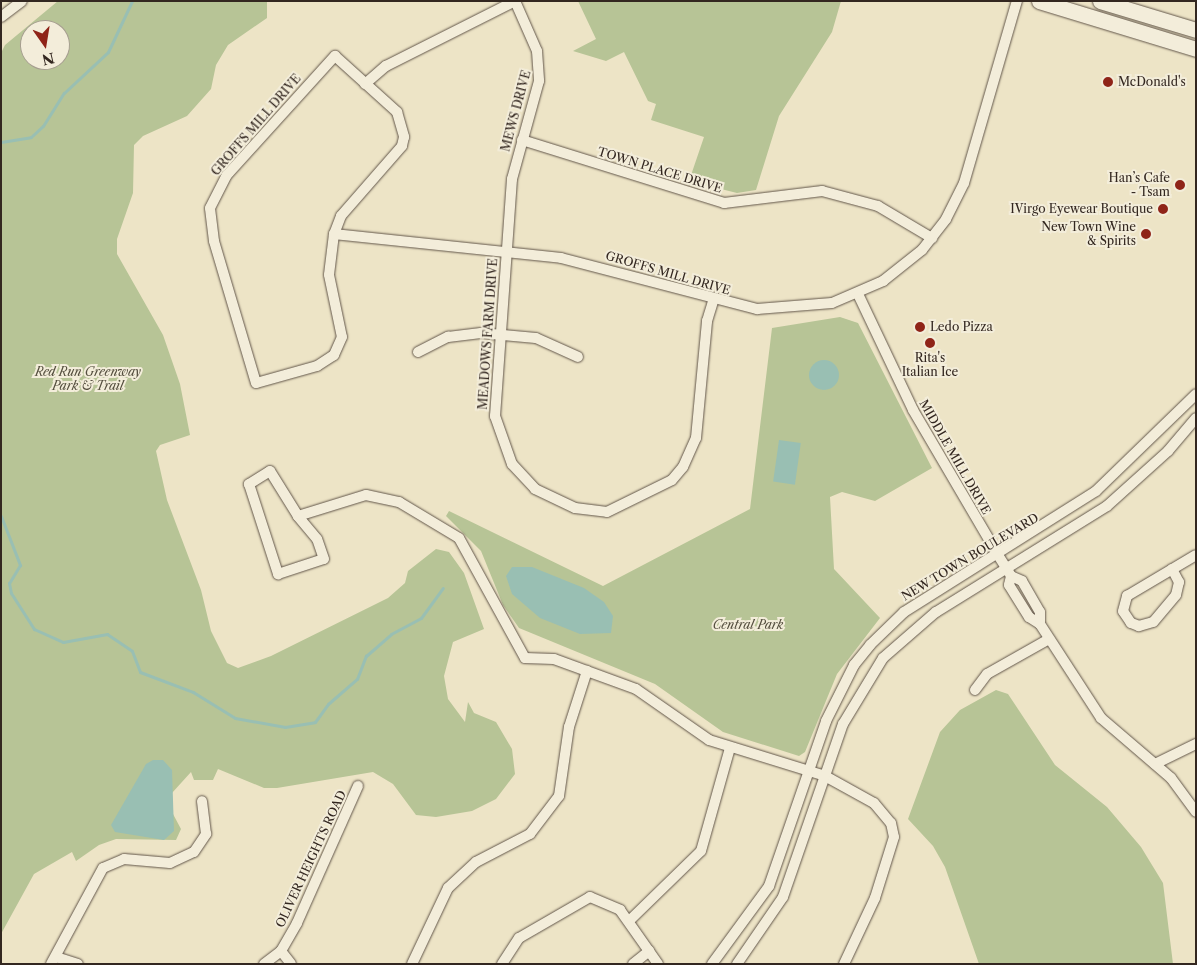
<!DOCTYPE html>
<html>
<head>
<meta charset="utf-8">
<style>
	body { margin:0 }
	#map { position:relative; width:1197px; height:965px; overflow:hidden; background:#ede4c6; font-family:"Libre Caslon Text",serif }
	div>[style] { position:absolute }
	[style*='--x'] { left:calc(var(--x)*1px); top:calc(var(--y)*1px); width:calc(var(--w)*1px); rotate:calc(var(--a)*1deg) }
	.green>* { inset:0; background:#b7c496 }
	.water>* { inset:0; background:#99bfb3; transform-origin:0 0 }
	.round { border-radius:50% }
	.stream>* { height:3px; margin:-1.5px; padding:0 1.5px; transform-origin:1.5px; border-radius:1.5px; background:#99bfb3 }
	.roads { filter:drop-shadow(0 0 1px #62564a) drop-shadow(0 0 1px #62564a) }
	.street>* { height:10px; margin:-5px; padding:0 5px; transform-origin:5px; border-radius:5px; background:#f3edda }
	.secondary>* { height:15px; margin:-7.5px; padding:0 7.5px; transform-origin:7.5px; border-radius:7.5px; background:#f3edda }
	.dots>* { width:14px; height:14px; translate:-50% -50%; box-sizing:border-box; border:2px solid #f3edda; border-radius:50% }
	span { translate:-50% -50%; white-space:nowrap; text-align:center; line-height:1.15; -webkit-text-stroke:4px #f3edda; paint-order:stroke }
	.poi-label { font-size:12px; color:#332720 }
	.left { translate:0 -50%; text-align:left }
	.right { translate:-100% -50%; text-align:right }
	.street-label { font-size:12px; color:#332720 }
	.park-label { font-size:12px; color:#544e3e; font-style:italic }
	.frame { position:absolute; inset:0; border:2px solid #332720; pointer-events:none }
	.north { position:absolute; left:20px; top:20px; width:50px; height:50px; box-sizing:border-box; background:#f3edda; border:1px solid #a69e90; border-radius:50%; rotate:167deg; font-size:14px; font-weight:700; line-height:20px; text-align:center; color:#332720 }
	.north::after { content:''; display:block; margin:auto; width:18px; height:22px; background:#8f2418; clip-path:polygon(50% 0,100% 100%,50% 72%,0 100%) }
</style>
</head>
<body>
<div id="map">
	<div class="green">
		<i style="clip-path:polygon(evenodd,58px 1px,267px 1px,267px 18px,228px 45px,216px 65px,211px 89px,187px 116px,143px 136px,134px 145px,133px 193px,117px 239px,117px 254px,163px 335px,180px 384px,190px 435px,160px 445px,156px 451px,167px 500px,201px 590px,211px 631px,227px 663px,238px 668px,271px 656px,388px 598px,405px 583px,408px 571px,436px 549px,449px 552px,464px 573px,484px 629px,453px 642px,444px 676px,448px 699px,465px 722px,468px 702px,474px 713px,496px 722px,512px 749px,515px 774px,496px 799px,472px 811px,436px 817px,416px 815px,393px 784px,373px 772px,277px 788px,264px 788px,218px 769px,213px 780px,194px 780px,191px 772px,172px 793px,173px 814px,181px 829px,176px 840px,116px 839px,99px 845px,76px 861px,72px 852px,34px 874px,1px 934px,1px 53px,5px 45px,58px 1px,30px 30px,60px 30px,60px 60px,30px 60px,30px 30px)"></i>
		<i style="clip-path:polygon(578px 1px,841px 1px,832px 32px,779px 116px,756px 190px,737px 193px,689px 181px,704px 137px,651px 120px,656px 104px,648px 101px,624px 52px,606px 61px,573px 51px,596px 39px)"></i>
		<i style="clip-path:polygon(840px 317px,858px 323px,932px 468px,875px 501px,842px 492px,830px 497px,834px 569px,880px 618px,837px 674px,805px 752px,799px 756px,723px 732px,655px 684px,519px 628px,503px 605px,481px 551px,446px 516px,449px 511px,603px 586px,750px 509px,772px 328px)"></i>
		<i style="clip-path:polygon(996px 690px,1008px 694px,1055px 765px,1107px 807px,1141px 847px,1163px 883px,1173px 964px,979px 964px,945px 867px,933px 846px,908px 819px,940px 732px,960px 710px)"></i>
	</div>
	<div class="water">
		<i class="round" style="left:809px;top:360px;width:30px;height:30px"></i>
		<i style="left:779px;top:440px;width:22px;height:42px;rotate:8deg"></i>
		<i style="clip-path:polygon(512px 567px,532px 567px,584px 588px,604px 602px,613px 616px,611px 633px,580px 634px,540px 618px,512px 594px,506px 576px)"></i>
		<i style="clip-path:polygon(153px 760px,163px 760px,172px 770px,174px 831px,164px 840px,115px 832px,111px 825px,146px 764px)"></i>
	</div>
	<div class="stream">
		<i style="--x:1;--y:142;--w:30;--a:-9"></i>
		<i style="--x:31;--y:137;--w:16;--a:-43"></i>
		<i style="--x:43;--y:126;--w:39;--a:-58"></i>
		<i style="--x:64;--y:93;--w:60;--a:-43"></i>
		<i style="--x:108;--y:52;--w:56;--a:-64.8"></i>
		<i style="--x:1;--y:516;--w:53;--a:68.8"></i>
		<i style="--x:20;--y:565;--w:21;--a:121"></i>
		<i style="--x:9;--y:583;--w:10;--a:79"></i>
		<i style="--x:11;--y:593;--w:43;--a:57.4"></i>
		<i style="--x:34;--y:629;--w:32;--a:24"></i>
		<i style="--x:63;--y:642;--w:45;--a:-10.3"></i>
		<i style="--x:107;--y:634;--w:30;--a:34"></i>
		<i style="--x:132;--y:651;--w:22;--a:69"></i>
		<i style="--x:140;--y:672;--w:57;--a:20.7"></i>
		<i style="--x:193;--y:692;--w:49;--a:31.8"></i>
		<i style="--x:235;--y:718;--w:51;--a:10.2"></i>
		<i style="--x:285;--y:727;--w:30;--a:-9"></i>
		<i style="--x:315;--y:722;--w:22;--a:-54"></i>
		<i style="--x:328;--y:704;--w:38;--a:-41"></i>
		<i style="--x:357;--y:679;--w:25;--a:-69"></i>
		<i style="--x:366;--y:656;--w:33;--a:-41"></i>
		<i style="--x:391;--y:634;--w:34;--a:-28"></i>
		<i style="--x:421;--y:618;--w:37;--a:-54"></i>
	</div>
	<div class="roads">
		<div class="street">
			<i style="--x:1;--y:17;--w:26;--a:-37"></i>
			<i style="--x:335;--y:56;--w:84;--a:42.1"></i>
			<i style="--x:397;--y:112;--w:26;--a:74"></i>
			<i style="--x:404;--y:137;--w:9;--a:103"></i>
			<i style="--x:402;--y:146;--w:93;--a:131.1"></i>
			<i style="--x:341;--y:216;--w:19;--a:111"></i>
			<i style="--x:334;--y:234;--w:41;--a:97"></i>
			<i style="--x:329;--y:275;--w:63;--a:78.2"></i>
			<i style="--x:342;--y:337;--w:20;--a:114"></i>
			<i style="--x:334;--y:355;--w:20;--a:147"></i>
			<i style="--x:317;--y:366;--w:63;--a:164.4"></i>
			<i style="--x:256;--y:383;--w:148;--a:-106.5"></i>
			<i style="--x:214;--y:241;--w:33;--a:-97"></i>
			<i style="--x:210;--y:208;--w:37;--a:-63"></i>
			<i style="--x:227;--y:175;--w:161;--a:-47.8"></i>
			<i style="--x:365;--y:84;--w:28;--a:-41"></i>
			<i style="--x:386;--y:66;--w:144;--a:-26.7"></i>
			<i style="--x:515;--y:1;--w:55;--a:66.3"></i>
			<i style="--x:537;--y:51;--w:30;--a:86"></i>
			<i style="--x:539;--y:81;--w:102;--a:105.4"></i>
			<i style="--x:512;--y:179;--w:238;--a:94.1"></i>
			<i style="--x:495;--y:416;--w:51;--a:70.5"></i>
			<i style="--x:512;--y:464;--w:34;--a:47"></i>
			<i style="--x:535;--y:489;--w:44;--a:25.4"></i>
			<i style="--x:575;--y:508;--w:32;--a:7"></i>
			<i style="--x:607;--y:512;--w:72;--a:-26.2"></i>
			<i style="--x:672;--y:480;--w:17;--a:-50"></i>
			<i style="--x:683;--y:467;--w:32;--a:-66"></i>
			<i style="--x:696;--y:438;--w:118;--a:-84.6"></i>
			<i style="--x:707;--y:321;--w:21;--a:-73"></i>
			<i style="--x:522;--y:140;--w:212;--a:17.3"></i>
			<i style="--x:724;--y:203;--w:99;--a:-7"></i>
			<i style="--x:822;--y:191;--w:58;--a:15"></i>
			<i style="--x:878;--y:206;--w:63;--a:30.7"></i>
			<i style="--x:334;--y:234;--w:228;--a:6"></i>
			<i style="--x:561;--y:258;--w:203;--a:14.6"></i>
			<i style="--x:757;--y:309;--w:75;--a:-4.6"></i>
			<i style="--x:832;--y:303;--w:56;--a:-23.3"></i>
			<i style="--x:883;--y:281;--w:50;--a:-38.5"></i>
			<i style="--x:922;--y:250;--w:39;--a:-52"></i>
			<i style="--x:946;--y:219;--w:40;--a:-63.4"></i>
			<i style="--x:964;--y:183;--w:190;--a:-73.8"></i>
			<i style="--x:858;--y:294;--w:128;--a:64.6"></i>
			<i style="--x:913;--y:410;--w:168;--a:59.6"></i>
			<i style="--x:998;--y:555;--w:25;--a:58"></i>
			<i style="--x:1011;--y:576;--w:12;--a:24"></i>
			<i style="--x:1022;--y:581;--w:36;--a:60"></i>
			<i style="--x:1040;--y:612;--w:12;--a:90"></i>
			<i style="--x:418;--y:352;--w:34;--a:-27"></i>
			<i style="--x:448;--y:337;--w:33;--a:-7"></i>
			<i style="--x:481;--y:333;--w:55;--a:5.2"></i>
			<i style="--x:536;--y:338;--w:46;--a:24.3"></i>
			<i style="--x:298;--y:516;--w:53;--a:-121.9"></i>
			<i style="--x:270;--y:471;--w:25;--a:148"></i>
			<i style="--x:249;--y:484;--w:95;--a:72.1"></i>
			<i style="--x:278;--y:574;--w:48;--a:-18.1"></i>
			<i style="--x:324;--y:559;--w:21;--a:-109"></i>
			<i style="--x:317;--y:539;--w:30;--a:-130"></i>
			<i style="--x:298;--y:516;--w:71;--a:-17.2"></i>
			<i style="--x:366;--y:495;--w:34;--a:12"></i>
			<i style="--x:399;--y:502;--w:70;--a:31"></i>
			<i style="--x:459;--y:538;--w:137;--a:61.2"></i>
			<i style="--x:525;--y:658;--w:29;--a:2"></i>
			<i style="--x:554;--y:659;--w:87;--a:20.1"></i>
			<i style="--x:636;--y:689;--w:89;--a:34.9"></i>
			<i style="--x:709;--y:740;--w:121;--a:17.2"></i>
			<i style="--x:825;--y:776;--w:56;--a:28.9"></i>
			<i style="--x:874;--y:803;--w:26;--a:50"></i>
			<i style="--x:891;--y:823;--w:14;--a:78"></i>
			<i style="--x:894;--y:837;--w:64;--a:107.3"></i>
			<i style="--x:875;--y:898;--w:73;--a:115.2"></i>
			<i style="--x:1172;--y:569;--w:15;--a:62"></i>
			<i style="--x:1179;--y:582;--w:13;--a:103"></i>
			<i style="--x:1176;--y:595;--w:35;--a:130"></i>
			<i style="--x:1153;--y:622;--w:15;--a:164"></i>
			<i style="--x:1139;--y:626;--w:9;--a:-159"></i>
			<i style="--x:1131;--y:623;--w:14;--a:-124"></i>
			<i style="--x:1123;--y:611;--w:16;--a:-75"></i>
			<i style="--x:1127;--y:596;--w:80;--a:-30.7"></i>
			<i style="--x:1011;--y:576;--w:9;--a:103"></i>
			<i style="--x:1009;--y:585;--w:38;--a:58"></i>
			<i style="--x:1029;--y:617;--w:13;--a:32"></i>
			<i style="--x:1040;--y:624;--w:112;--a:57"></i>
			<i style="--x:1101;--y:718;--w:92;--a:40.6"></i>
			<i style="--x:1171;--y:778;--w:42;--a:53.7"></i>
			<i style="--x:975;--y:690;--w:20;--a:-53"></i>
			<i style="--x:987;--y:674;--w:71;--a:-29.4"></i>
			<i style="--x:1155;--y:764;--w:46;--a:-26"></i>
			<i style="--x:629;--y:921;--w:100;--a:-44.2"></i>
			<i style="--x:701;--y:851;--w:107;--a:-74.3"></i>
			<i style="--x:281;--y:951;--w:16;--a:52"></i>
			<i style="--x:56;--y:957;--w:23;--a:18"></i>
			<i style="--x:51;--y:964;--w:109;--a:-61.6"></i>
			<i style="--x:103;--y:868;--w:23;--a:-23"></i>
			<i style="--x:124;--y:859;--w:46;--a:5"></i>
			<i style="--x:170;--y:863;--w:26;--a:-25"></i>
			<i style="--x:194;--y:852;--w:22;--a:-56"></i>
			<i style="--x:206;--y:834;--w:33;--a:-97"></i>
			<i style="--x:264;--y:964;--w:21;--a:-37"></i>
			<i style="--x:281;--y:951;--w:32;--a:-60"></i>
			<i style="--x:297;--y:923;--w:150;--a:-66"></i>
			<i style="--x:412;--y:964;--w:84;--a:-64.7"></i>
			<i style="--x:448;--y:888;--w:38;--a:-43"></i>
			<i style="--x:476;--y:862;--w:61;--a:-27.4"></i>
			<i style="--x:530;--y:834;--w:48;--a:-52.7"></i>
			<i style="--x:559;--y:796;--w:70;--a:-81.8"></i>
			<i style="--x:569;--y:727;--w:59;--a:-72.2"></i>
			<i style="--x:502;--y:964;--w:31;--a:-57"></i>
			<i style="--x:519;--y:938;--w:82;--a:-30"></i>
			<i style="--x:590;--y:897;--w:33;--a:23"></i>
			<i style="--x:620;--y:910;--w:66;--a:54.9"></i>
			<i style="--x:633;--y:964;--w:21;--a:-39"></i>
			<i style="--x:712;--y:964;--w:97;--a:-53.8"></i>
			<i style="--x:769;--y:886;--w:175;--a:-70.9"></i>
			<i style="--x:826;--y:721;--w:63;--a:-63.4"></i>
			<i style="--x:854;--y:665;--w:26;--a:-51"></i>
			<i style="--x:870;--y:645;--w:47;--a:-44.1"></i>
			<i style="--x:904;--y:612;--w:227;--a:-32.2"></i>
			<i style="--x:1096;--y:491;--w:139;--a:-44.1"></i>
			<i style="--x:737;--y:964;--w:81;--a:-55.5"></i>
			<i style="--x:783;--y:897;--w:183;--a:-70.9"></i>
			<i style="--x:843;--y:724;--w:77;--a:-58.8"></i>
			<i style="--x:883;--y:658;--w:70;--a:-41"></i>
			<i style="--x:936;--y:612;--w:201;--a:-31.8"></i>
			<i style="--x:1107;--y:506;--w:82;--a:-42"></i>
			<i style="--x:1168;--y:451;--w:43;--a:-49.7"></i>
		</div>
		<div class="secondary">
			<i style="--x:1039;--y:1;--w:164;--a:17"></i>
			<i style="--x:1100;--y:1;--w:100;--a:16.8"></i>
		</div>
	</div>
	<div class="dots">
		<i style="left:1108px;top:82px;background:#8f2418"></i>
		<i style="left:1180px;top:185px;background:#8f2418"></i>
		<i style="left:1163px;top:209px;background:#8f2418"></i>
		<i style="left:1146px;top:234px;background:#8f2418"></i>
		<i style="left:920px;top:327px;background:#8f2418"></i>
		<i style="left:930px;top:343px;background:#8f2418"></i>
	</div>
	<div class="poi-label">
		<span class="left" style="left:1118px;top:82px">McDonald's</span>
		<span class="right" style="left:1170px;top:185px">Han’s Cafe<br>- Tsam</span>
		<span class="right" style="left:1153px;top:209px">IVirgo Eyewear Boutique</span>
		<span class="right" style="left:1136px;top:234px">New Town Wine<br>&amp; Spirits</span>
		<span class="left" style="left:930px;top:327px">Ledo Pizza</span>
		<span style="left:930px;top:365px">Rita's<br>Italian Ice</span>
	</div>
	<div class="street-label">
		<span style="left:516px;top:111px;rotate:-75deg">MEWS DRIVE</span>
		<span style="left:256px;top:125px;rotate:-49deg">GROFFS MILL DRIVE</span>
		<span style="left:660px;top:170px;rotate:17deg">TOWN PLACE DRIVE</span>
		<span style="left:668px;top:273px;rotate:16deg">GROFFS MILL DRIVE</span>
		<span style="left:488px;top:334px;rotate:-86deg">MEADOWS FARM DRIVE</span>
		<span style="left:955px;top:457px;rotate:60deg">MIDDLE MILL DRIVE</span>
		<span style="left:970px;top:557px;rotate:-31deg">NEW TOWN BOULEVARD</span>
		<span style="left:311px;top:859px;rotate:-65deg">OLIVER HEIGHTS ROAD</span>
	</div>
	<div class="park-label">
		<span style="left:88px;top:379px">Red Run Greenway<br>Park &amp; Trail</span>
		<span style="left:748px;top:625px">Central Park</span>
	</div>
	<div class="frame"></div>
	<div class="north">N</div>
</div>
</body>
</html>
